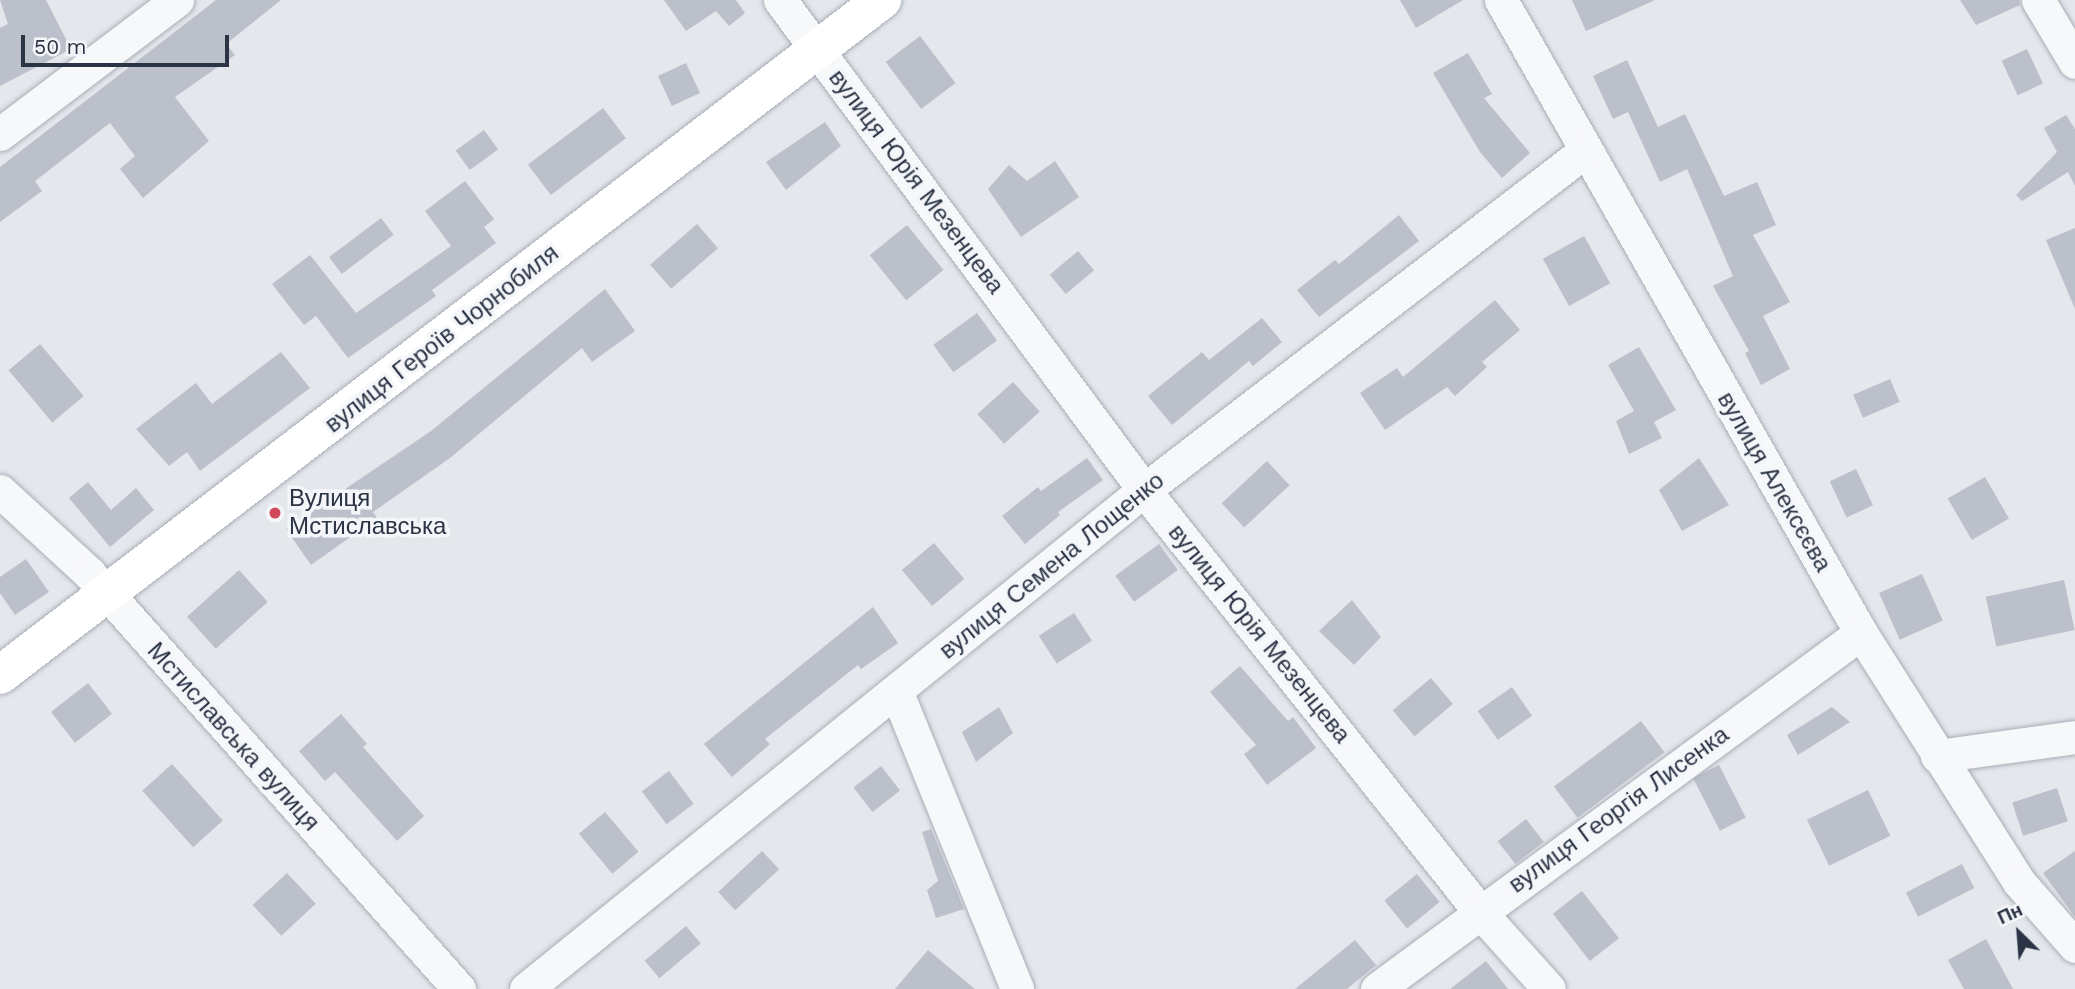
<!DOCTYPE html>
<html>
<head>
<meta charset="utf-8">
<style>
	body { margin:0 }
	#map { position:relative; width:2075px; height:989px; overflow:hidden; background:#e4e7ec; font-family:"Work Sans",sans-serif }
	div>[style] { position:absolute }
	[style*='--x'] { left:calc(var(--x)*1px); top:calc(var(--y)*1px); width:calc(var(--w)*1px); rotate:calc(var(--a)*1deg) }
	.building>* { inset:0; background:#bbc0ca; transform-origin:0 0 }
	.roads { filter:drop-shadow(0 0 2px #a9aeb7) drop-shadow(0 0 2px #a9aeb7) }
	.minor>* { height:33px; margin:-16.5px; padding:0 16.5px; transform-origin:16.5px; border-radius:16.5px; background:#f7f8fa }
	.major>* { height:38px; margin:-19px; padding:0 19px; transform-origin:19px; border-radius:19px; background:#fff }
	.dots>* { width:19px; height:19px; translate:-50% -50%; box-sizing:border-box; border:4px solid #f4f6f9; border-radius:50% }
	span { translate:-50% -50%; white-space:nowrap; text-align:center; line-height:1.15; -webkit-text-stroke:7px #f4f6f9; paint-order:stroke }
	.street-label { font-size:24px; color:#2b3445 }
	.poi-label { font-size:24px; color:#2b3445 }
	.left { translate:0 -50%; text-align:left }
	.north { position:absolute; left:1984px; top:898px; width:70px; height:70px; -webkit-text-stroke:5px #f4f6f9; paint-order:stroke; rotate:335deg; font-size:19px; font-weight:700; line-height:28px; text-align:center; color:#2b3445 }
	.north::after { content:''; display:block; margin:auto; width:24px; height:32px; background:#2b3445; clip-path:polygon(50% 0,100% 100%,50% 72%,0 100%) }
	.scale { position:absolute; left:21px; top:35px; width:208px; height:32px; box-sizing:border-box; border:4px solid #2b3445; border-top:0; padding-left:9px; font-size:21px; line-height:24px; white-space:nowrap; color:#2b3445; -webkit-text-stroke:5px #f4f6f9; paint-order:stroke }
</style>
</head>
<body>
<div id="map">
	<div class="building">
		<i style="clip-path:polygon(0 0,46px 0,71px 49px,0 86px,0 28px,8px 24px)"></i>
		<i style="clip-path:polygon(216px 0,281px 0,226px 44px,235px 55px,175px 97px,209px 141px,143px 198px,120px 169px,135px 156px,110px 123px,35px 181px,42px 191px,0 222px,0 167px)"></i>
		<i style="clip-path:polygon(664px 0,736px 0,745px 13px,729px 26px,716px 11px,686px 31px)"></i>
		<i style="clip-path:polygon(1400px 0,1463px 0,1416px 28px)"></i>
		<i style="clip-path:polygon(1572px 0,1655px 0,1586px 31px)"></i>
		<i style="clip-path:polygon(1960px 0,2019px 0,2020px 5px,1976px 25px)"></i>
		<i style="left:920px;top:36px;width:59px;height:43px;rotate:53deg"></i>
		<i style="left:2027px;top:49px;width:38px;height:28px;rotate:65deg"></i>
		<i style="clip-path:polygon(1468px 53px,1492px 94px,1484px 98px,1530px 153px,1502px 178px,1480px 152px,1433px 73px)"></i>
		<i style="clip-path:polygon(1627px 60px,1658px 127px,1685px 114px,1724px 196px,1757px 182px,1776px 225px,1753px 235px,1790px 302px,1763px 316px,1790px 369px,1761px 385px,1745px 353px,1749px 351px,1713px 286px,1733px 276px,1687px 169px,1660px 182px,1628px 112px,1613px 119px,1593px 76px)"></i>
		<i style="left:686px;top:63px;width:33px;height:31px;rotate:65deg"></i>
		<i style="left:603px;top:108px;width:38px;height:94px;rotate:53deg"></i>
		<i style="clip-path:polygon(2066px 115px,2075px 129px,2075px 186px,2068px 172px,2022px 201px,2016px 195px,2057px 152px,2044px 128px)"></i>
		<i style="clip-path:polygon(825px 122px,841px 146px,786px 190px,766px 162px)"></i>
		<i style="left:484px;top:130px;width:24px;height:35px;rotate:54deg"></i>
		<i style="clip-path:polygon(1055px 161px,1079px 197px,1021px 237px,988px 189px,1009px 165px,1027px 181px)"></i>
		<i style="clip-path:polygon(465px 181px,494px 219px,484px 227px,496px 243px,432px 290px,436px 296px,348px 358px,316px 316px,304px 325px,272px 284px,310px 255px,356px 313px,451px 246px,425px 211px)"></i>
		<i style="clip-path:polygon(1399px 215px,1419px 241px,1319px 317px,1297px 290px,1335px 260px,1339px 264px)"></i>
		<i style="left:381px;top:218px;width:21px;height:65px;rotate:53deg"></i>
		<i style="left:697px;top:224px;width:32px;height:62px;rotate:49deg"></i>
		<i style="left:907px;top:225px;width:58px;height:48px;rotate:51deg"></i>
		<i style="clip-path:polygon(2075px 228px,2075px 309px,2046px 240px)"></i>
		<i style="left:1584px;top:236px;width:54px;height:47px;rotate:61deg"></i>
		<i style="left:1078px;top:251px;width:25px;height:37px;rotate:50deg"></i>
		<i style="clip-path:polygon(605px 289px,635px 331px,592px 362px,582px 348px,450px 458px,373px 512px,377px 518px,311px 565px,286px 529px,431px 431px)"></i>
		<i style="clip-path:polygon(1495px 300px,1520px 330px,1482px 362px,1487px 367px,1455px 396px,1447px 387px,1385px 430px,1360px 393px,1397px 368px,1403px 377px)"></i>
		<i style="left:977px;top:313px;width:34px;height:54px;rotate:54deg"></i>
		<i style="clip-path:polygon(1262px 318px,1282px 342px,1253px 366px,1249px 361px,1172px 425px,1148px 396px,1202px 352px,1209px 360px)"></i>
		<i style="left:40px;top:344px;width:68px;height:41px;rotate:50deg"></i>
		<i style="clip-path:polygon(1639px 347px,1676px 410px,1654px 422px,1662px 438px,1629px 454px,1616px 421px,1634px 411px,1608px 365px)"></i>
		<i style="clip-path:polygon(281px 352px,310px 388px,200px 471px,187px 452px,169px 466px,136px 429px,196px 383px,212px 404px)"></i>
		<i style="left:1890px;top:379px;width:25px;height:40px;rotate:67deg"></i>
		<i style="left:1013px;top:382px;width:40px;height:48px;rotate:48deg"></i>
		<i style="clip-path:polygon(1087px 458px,1103px 480px,1058px 512px,1060px 515px,1025px 544px,1002px 516px,1038px 487px,1041px 491px)"></i>
		<i style="clip-path:polygon(1699px 458px,1729px 505px,1682px 531px,1659px 490px)"></i>
		<i style="left:1267px;top:461px;width:33px;height:62px;rotate:47deg"></i>
		<i style="left:1856px;top:469px;width:40px;height:29px;rotate:65deg"></i>
		<i style="left:1985px;top:477px;width:48px;height:43px;rotate:60deg"></i>
		<i style="clip-path:polygon(88px 482px,111px 510px,136px 488px,154px 510px,110px 547px,69px 498px)"></i>
		<i style="left:934px;top:543px;width:47px;height:42px;rotate:50deg"></i>
		<i style="left:1159px;top:544px;width:32px;height:54px;rotate:54deg"></i>
		<i style="clip-path:polygon(26px 559px,49px 592px,15px 615px,0 593px,0 577px)"></i>
		<i style="left:239px;top:570px;width:43px;height:70px;rotate:48deg"></i>
		<i style="left:1922px;top:574px;width:51px;height:47px;rotate:66deg"></i>
		<i style="left:2064px;top:580px;width:51px;height:80px;rotate:78deg"></i>
		<i style="clip-path:polygon(1352px 600px,1381px 637px,1354px 665px,1319px 631px)"></i>
		<i style="clip-path:polygon(873px 607px,898px 643px,861px 669px,858px 665px,765px 739px,770px 744px,732px 777px,704px 744px)"></i>
		<i style="left:1074px;top:613px;width:33px;height:42px;rotate:57deg"></i>
		<i style="clip-path:polygon(1240px 666px,1288px 721px,1293px 717px,1316px 748px,1267px 785px,1244px 754px,1256px 745px,1210px 692px)"></i>
		<i style="left:1431px;top:678px;width:34px;height:50px;rotate:50deg"></i>
		<i style="left:88px;top:683px;width:39px;height:47px;rotate:52deg"></i>
		<i style="left:1512px;top:687px;width:35px;height:42px;rotate:55deg"></i>
		<i style="clip-path:polygon(999px 707px,1013px 733px,976px 762px,962px 732px)"></i>
		<i style="clip-path:polygon(1832px 707px,1850px 722px,1798px 755px,1787px 735px)"></i>
		<i style="clip-path:polygon(341px 714px,367px 744px,363px 747px,424px 816px,397px 841px,335px 772px,325px 781px,299px 751px)"></i>
		<i style="left:1641px;top:721px;width:39px;height:109px;rotate:53deg"></i>
		<i style="left:172px;top:764px;width:76px;height:40px;rotate:48deg"></i>
		<i style="left:1719px;top:765px;width:59px;height:29px;rotate:63deg"></i>
		<i style="left:881px;top:766px;width:31px;height:35px;rotate:52deg"></i>
		<i style="left:669px;top:771px;width:41px;height:34px;rotate:53deg"></i>
		<i style="left:2057px;top:788px;width:35px;height:47px;rotate:72deg"></i>
		<i style="left:1868px;top:790px;width:51px;height:68px;rotate:64deg"></i>
		<i style="left:605px;top:812px;width:52px;height:34px;rotate:50deg"></i>
		<i style="left:1526px;top:819px;width:29px;height:36px;rotate:52deg"></i>
		<i style="clip-path:polygon(931px 829px,964px 909px,936px 918px,927px 890px,938px 881px,922px 832px)"></i>
		<i style="left:762px;top:851px;width:25px;height:60px;rotate:47deg"></i>
		<i style="clip-path:polygon(2075px 851px,2075px 917px,2043px 873px)"></i>
		<i style="left:1962px;top:864px;width:27px;height:63px;rotate:63deg"></i>
		<i style="left:287px;top:873px;width:42px;height:47px;rotate:47deg"></i>
		<i style="left:1417px;top:874px;width:36px;height:42px;rotate:51deg"></i>
		<i style="left:1582px;top:891px;width:60px;height:37px;rotate:52deg"></i>
		<i style="left:686px;top:926px;width:23px;height:54px;rotate:50deg"></i>
		<i style="clip-path:polygon(1986px 939px,2013px 989px,1964px 989px,1948px 960px)"></i>
		<i style="clip-path:polygon(1355px 940px,1376px 965px,1347px 989px,1295px 989px)"></i>
		<i style="clip-path:polygon(928px 950px,975px 989px,895px 989px)"></i>
		<i style="clip-path:polygon(1486px 961px,1508px 989px,1450px 989px)"></i>
	</div>
	<div class="roads">
		<div class="minor">
			<i style="--x:780;--y:0;--w:610;--a:53.39"></i>
			<i style="--x:1144;--y:490;--w:539;--a:51.47"></i>
			<i style="--x:1480;--y:912;--w:103;--a:48.1"></i>
			<i style="--x:1501;--y:0;--w:728;--a:60.37"></i>
			<i style="--x:1861;--y:633;--w:295;--a:57.6"></i>
			<i style="--x:2019;--y:882;--w:85;--a:48.8"></i>
			<i style="--x:2038;--y:0;--w:72;--a:59.2"></i>
			<i style="--x:0;--y:134;--w:222;--a:-37.1"></i>
			<i style="--x:0;--y:491;--w:121;--a:42.7"></i>
			<i style="--x:89;--y:573;--w:557;--a:48.35"></i>
			<i style="--x:897;--y:693;--w:319;--a:67.9"></i>
			<i style="--x:1937;--y:756;--w:139;--a:-7.8"></i>
			<i style="--x:526;--y:989;--w:794;--a:-38.92"></i>
			<i style="--x:1144;--y:490;--w:556;--a:-37.55"></i>
			<i style="--x:1377;--y:989;--w:601;--a:-36.34"></i>
		</div>
		<div class="major">
			<i style="--x:0;--y:675;--w:1111;--a:-37.43"></i>
		</div>
	</div>
	<div class="dots">
		<i style="left:275px;top:513px;background:#d1495b"></i>
	</div>
	<div class="street-label">
		<span style="left:916px;top:182px;rotate:53deg">вулиця Юрія Мезенцева</span>
		<span style="left:442px;top:339px;rotate:-38deg">вулиця Героїв Чорнобиля</span>
		<span style="left:1774px;top:482px;rotate:60deg">вулиця Алексєєва</span>
		<span style="left:1052px;top:566px;rotate:-39deg">вулиця Семена Лощенко</span>
		<span style="left:1259px;top:634px;rotate:51deg">вулиця Юрія Мезенцева</span>
		<span style="left:233px;top:737px;rotate:48deg">Мстиславська вулиця</span>
		<span style="left:1619px;top:810px;rotate:-36deg">вулиця Георгія Лисенка</span>
	</div>
	<div class="poi-label">
		<span class="left" style="left:289px;top:513px">Вулиця<br>Мстиславська</span>
	</div>
	<div class="north">Пн</div>
	<div class="scale">50 m</div>
</div>
</body>
</html>
